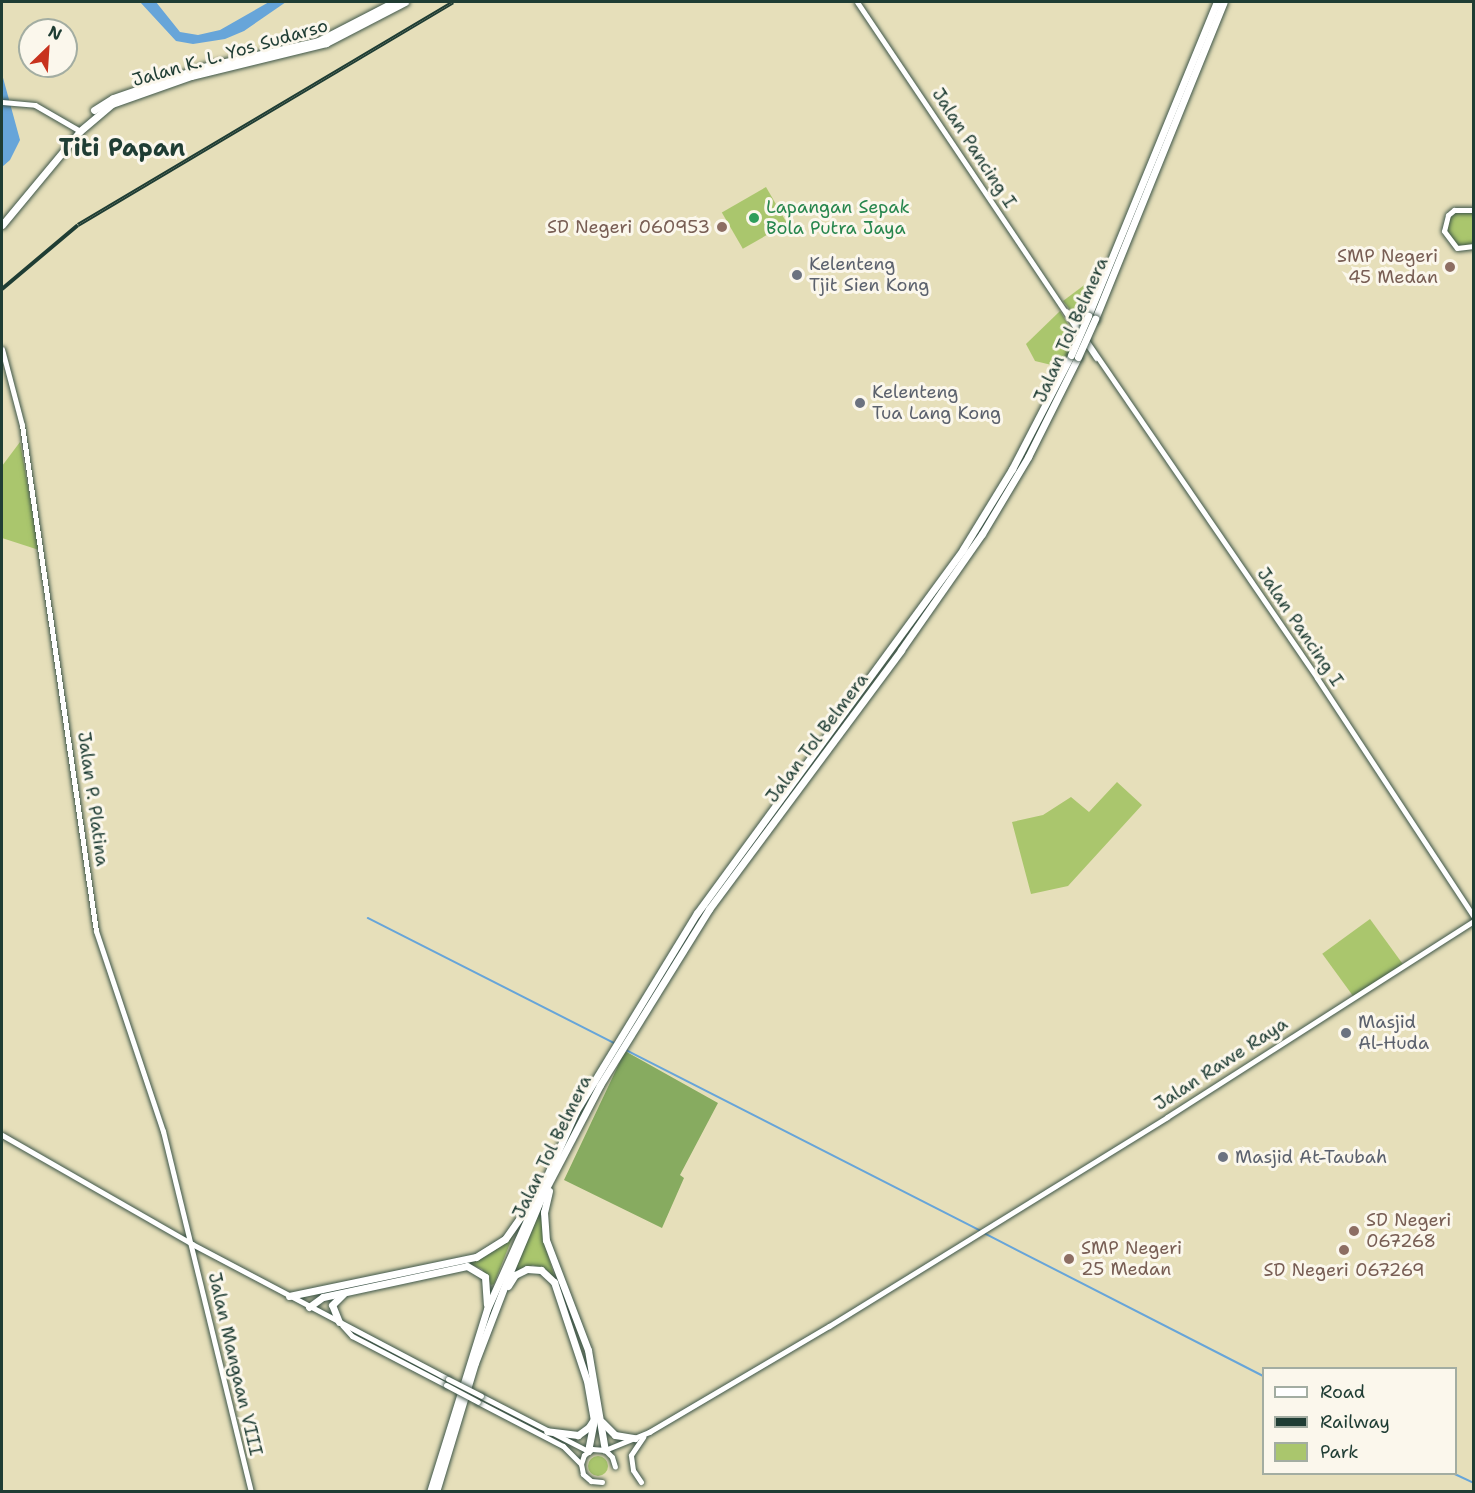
<!DOCTYPE html>
<html>
<head>
<meta charset="utf-8">
<style>
	body { margin:0 }
	#map { position:relative; width:1475px; height:1493px; overflow:hidden; background:#e6dfba; font-family:"Shantell Sans",sans-serif }
	div>[style] { position:absolute }
	[style*='--x'] { left:calc(var(--x)*1px); top:calc(var(--y)*1px); width:calc(var(--w)*1px); rotate:calc(var(--a)*1deg) }
	.green>* { inset:0; background:#aac66d; transform-origin:0 0 }
	.round { border-radius:50% }
	.forest>* { inset:0; background:#87ab60 }
	.water>* { inset:0; background:#67a5d9 }
	.stream>* { height:1.5px; margin:-0.75px; padding:0 0.75px; transform-origin:0.75px; border-radius:0.75px; background:#67a5d9 }
	.roads { filter:drop-shadow(0 0 2px #3d5548) drop-shadow(0 0 2px #3d5548) }
	.secondary>* { height:5px; margin:-2.5px; padding:0 2.5px; transform-origin:2.5px; border-radius:2.5px; background:#fff }
	.highway>* { height:7px; margin:-3.5px; padding:0 3.5px; transform-origin:3.5px; border-radius:3.5px; background:#fff }
	.rail>* { height:4px; margin-top:-2px; transform-origin:0; background:repeating-linear-gradient(90deg,#fbf7ec 0 4.5px,#1f3d34 0 9px); box-sizing:border-box; border-block:2px solid #1f3d34 }
	.bridges { filter:drop-shadow(0 0 2px #3d5548) drop-shadow(0 0 2px #3d5548) }
	.secondary-bridge>* { height:5px; margin:-2.5px; padding:0 2.5px; transform-origin:2.5px; border-radius:2.5px; background:#fff }
	.highway-bridge>* { height:7px; margin:-3.5px; padding:0 3.5px; transform-origin:3.5px; border-radius:3.5px; background:#fff }
	.dots>* { width:16px; height:16px; translate:-50% -50%; box-sizing:border-box; border:3px solid #fbf7ec; border-radius:50% }
	span { translate:-50% -50%; white-space:nowrap; text-align:center; line-height:1.15; -webkit-text-stroke:6px #fbf7ec; paint-order:stroke }
	.street-label { font-size:18px; color:#1f3d34 }
	.leisure-label { font-size:18px; color:#27864d }
	.left { translate:0 -50%; text-align:left }
	.education-label { font-size:18px; color:#785e54 }
	.right { translate:-100% -50%; text-align:right }
	.worship-label { font-size:18px; color:#5b616d }
	.district-label { font-size:24px; color:#1f3d34; font-weight:700 }
	.frame { position:absolute; inset:0; border:3px solid #1f3d34; pointer-events:none }
	.legend { position:absolute; left:1262px; top:1367px; width:195px; height:108px; box-sizing:border-box; background:#fbf7ec; border:2px solid #a3ada2; margin:0; padding:8px 10px; list-style:none; font-size:18px; color:#1f3d34 }
	.legend li { display:flex; align-items:center; gap:12px; height:30px }
	.legend b { width:30px; border:2px solid #a3ada2 }
	.north { position:absolute; left:18px; top:18px; width:60px; height:60px; box-sizing:border-box; background:#fbf7ec; border:2px solid #a3ada2; border-radius:50%; rotate:25deg; font-size:16px; font-weight:700; line-height:24px; text-align:center; color:#1f3d34 }
	.north::after { content:''; display:block; margin:auto; width:21px; height:27px; background:#c8321e; clip-path:polygon(50% 0,100% 100%,50% 72%,0 100%) }
</style>
</head>
<body>
<div id="map">
	<div class="green">
		<i style="left:766px;top:187px;width:42px;height:51px;rotate:60deg"></i>
		<i style="clip-path:polygon(1454px 210px,1473px 210px,1474px 246px,1465px 249px,1451px 244px,1444px 223px)"></i>
		<i style="clip-path:polygon(1087px 283px,1096px 288px,1081px 323px,1063px 301px)"></i>
		<i style="clip-path:polygon(1060px 311px,1075px 336px,1064px 368px,1035px 361px,1026px 344px)"></i>
		<i style="clip-path:polygon(20px 442px,39px 550px,2px 538px,2px 466px)"></i>
		<i style="clip-path:polygon(1117px 782px,1142px 805px,1068px 886px,1031px 894px,1012px 822px,1043px 815px,1071px 797px,1089px 812px)"></i>
		<i style="left:1370px;top:919px;width:57px;height:59px;rotate:54deg"></i>
		<i style="clip-path:polygon(542px 1206px,545px 1245px,556px 1282px,549px 1272px,533px 1265px,512px 1274px)"></i>
		<i style="clip-path:polygon(514px 1233px,494px 1284px,491px 1285px,482px 1269px,465px 1262px,494px 1251px)"></i>
		<i class="round" style="left:588px;top:1456px;width:20px;height:20px"></i>
	</div>
	<div class="forest">
		<i style="clip-path:polygon(625px 1051px,718px 1103px,680px 1175px,684px 1178px,662px 1228px,564px 1180px)"></i>
	</div>
	<div class="water">
		<i style="clip-path:polygon(140px 2px,156px 2px,180px 32px,198px 35px,220px 30px,269px 2px,286px 2px,244px 31px,225px 39px,193px 44px,176px 41px)"></i>
		<i style="clip-path:polygon(2px 74px,20px 140px,10px 160px,2px 167px)"></i>
	</div>
	<div class="stream">
		<i style="--x:368;--y:918;--w:276;--a:26.9"></i>
		<i style="--x:626;--y:1050;--w:397;--a:27"></i>
		<i style="--x:984;--y:1233;--w:314;--a:27.1"></i>
		<i style="--x:1455;--y:1474;--w:21;--a:25"></i>
	</div>
	<div class="roads">
		<div class="secondary">
			<i style="--x:857;--y:2;--w:429;--a:56.1"></i>
			<i style="--x:2;--y:102;--w:33;--a:5"></i>
			<i style="--x:35;--y:105;--w:52;--a:30"></i>
			<i style="--x:1474;--y:210;--w:20;--a:180"></i>
			<i style="--x:1454;--y:210;--w:8;--a:140"></i>
			<i style="--x:1448;--y:215;--w:16;--a:104"></i>
			<i style="--x:1444;--y:231;--w:21;--a:53"></i>
			<i style="--x:1457;--y:248;--w:17;--a:-7"></i>
			<i style="--x:1066;--y:311;--w:445;--a:55.6"></i>
			<i style="--x:1317;--y:678;--w:286;--a:56.7"></i>
			<i style="--x:2;--y:349;--w:79;--a:75.3"></i>
			<i style="--x:22;--y:425;--w:511;--a:81.68"></i>
			<i style="--x:96;--y:931;--w:211;--a:71.5"></i>
			<i style="--x:163;--y:1131;--w:372;--a:76.3"></i>
			<i style="--x:2;--y:1135;--w:219;--a:29.8"></i>
			<i style="--x:192;--y:1244;--w:289;--a:27.8"></i>
			<i style="--x:342;--y:1325;--w:15;--a:48"></i>
			<i style="--x:352;--y:1336;--w:106;--a:27.5"></i>
			<i style="--x:481;--y:1396;--w:120;--a:27.2"></i>
			<i style="--x:478;--y:1402;--w:96;--a:27.4"></i>
			<i style="--x:563;--y:1446;--w:25;--a:45"></i>
			<i style="--x:605;--y:1450;--w:48;--a:-22.2"></i>
			<i style="--x:649;--y:1432;--w:209;--a:-30.5"></i>
			<i style="--x:829;--y:1326;--w:397;--a:-31.7"></i>
			<i style="--x:1167;--y:1117;--w:364;--a:-32.6"></i>
			<i style="--x:602;--y:1482;--w:11;--a:-175"></i>
			<i style="--x:591;--y:1481;--w:11;--a:-139"></i>
			<i style="--x:583;--y:1474;--w:10;--a:-101"></i>
			<i style="--x:581;--y:1464;--w:9;--a:-72"></i>
			<i style="--x:584;--y:1455;--w:10;--a:-37"></i>
			<i style="--x:592;--y:1449;--w:13;--a:4"></i>
			<i style="--x:605;--y:1450;--w:10;--a:45"></i>
			<i style="--x:612;--y:1457;--w:10;--a:73"></i>
			<i style="--x:641;--y:1482;--w:14;--a:-124"></i>
			<i style="--x:633;--y:1470;--w:15;--a:-98"></i>
			<i style="--x:631;--y:1455;--w:22;--a:-56"></i>
		</div>
		<div class="highway">
			<i style="--x:94;--y:110;--w:22;--a:-32"></i>
			<i style="--x:113;--y:98;--w:95;--a:-19"></i>
			<i style="--x:203;--y:67;--w:118;--a:-12.7"></i>
			<i style="--x:318;--y:41;--w:85;--a:-27.2"></i>
			<i style="--x:2;--y:225;--w:122;--a:-50.3"></i>
			<i style="--x:80;--y:131;--w:42;--a:-40.2"></i>
			<i style="--x:112;--y:104;--w:84;--a:-19.5"></i>
			<i style="--x:191;--y:76;--w:139;--a:-13.7"></i>
			<i style="--x:326;--y:43;--w:89;--a:-27.4"></i>
			<i style="--x:1088;--y:316;--w:339;--a:-67.7"></i>
			<i style="--x:1095;--y:319;--w:342;--a:-67.9"></i>
			<i style="--x:549;--y:1191;--w:22;--a:103"></i>
			<i style="--x:544;--y:1212;--w:28;--a:86"></i>
			<i style="--x:546;--y:1240;--w:118;--a:69.1"></i>
			<i style="--x:588;--y:1350;--w:101;--a:80.4"></i>
			<i style="--x:508;--y:1286;--w:13;--a:-58"></i>
			<i style="--x:515;--y:1275;--w:13;--a:-27"></i>
			<i style="--x:527;--y:1269;--w:14;--a:4"></i>
			<i style="--x:541;--y:1270;--w:18;--a:43"></i>
			<i style="--x:554;--y:1282;--w:104;--a:71.6"></i>
			<i style="--x:587;--y:1381;--w:39;--a:80"></i>
			<i style="--x:594;--y:1419;--w:9;--a:122"></i>
			<i style="--x:589;--y:1427;--w:14;--a:144"></i>
			<i style="--x:578;--y:1435;--w:31;--a:-173"></i>
			<i style="--x:289;--y:1296;--w:191;--a:-11.8"></i>
			<i style="--x:476;--y:1257;--w:34;--a:-32"></i>
			<i style="--x:505;--y:1239;--w:33;--a:-55"></i>
			<i style="--x:309;--y:1307;--w:17;--a:-36"></i>
			<i style="--x:323;--y:1297;--w:147;--a:-12.1"></i>
			<i style="--x:467;--y:1266;--w:21;--a:31"></i>
			<i style="--x:485;--y:1277;--w:27;--a:86"></i>
			<i style="--x:339;--y:1322;--w:18;--a:-112"></i>
			<i style="--x:332;--y:1305;--w:16;--a:-45"></i>
			<i style="--x:602;--y:1422;--w:18;--a:45"></i>
			<i style="--x:615;--y:1435;--w:20;--a:9"></i>
			<i style="--x:588;--y:1451;--w:33;--a:-79"></i>
			<i style="--x:430;--y:1492;--w:192;--a:-72.7"></i>
			<i style="--x:487;--y:1309;--w:217;--a:-65.8"></i>
			<i style="--x:576;--y:1111;--w:232;--a:-58.6"></i>
			<i style="--x:697;--y:913;--w:451;--a:-53.8"></i>
			<i style="--x:963;--y:549;--w:94;--a:-58.5"></i>
			<i style="--x:1012;--y:469;--w:128;--a:-62.6"></i>
			<i style="--x:436;--y:1492;--w:135;--a:-73.2"></i>
			<i style="--x:475;--y:1363;--w:97;--a:-69"></i>
			<i style="--x:510;--y:1272;--w:82;--a:-67.2"></i>
			<i style="--x:542;--y:1196;--w:125;--a:-62.4"></i>
			<i style="--x:600;--y:1085;--w:207;--a:-58.2"></i>
			<i style="--x:709;--y:909;--w:322;--a:-53.4"></i>
			<i style="--x:901;--y:650;--w:141;--a:-55.1"></i>
			<i style="--x:982;--y:534;--w:90;--a:-59.1"></i>
			<i style="--x:1028;--y:457;--w:112;--a:-63.4"></i>
		</div>
	</div>
	<div class="rail">
		<i style="--x:2;--y:289;--w:99;--a:-40.1"></i>
		<i style="--x:78;--y:225;--w:436;--a:-30.7"></i>
	</div>
	<div class="bridges">
		<div class="secondary-bridge">
			<i style="--x:448;--y:1379;--w:37;--a:27"></i>
			<i style="--x:446;--y:1385;--w:36;--a:28"></i>
		</div>
		<div class="highway-bridge">
			<i style="--x:1071;--y:355;--w:43;--a:-66.4"></i>
			<i style="--x:1078;--y:357;--w:42;--a:-65.9"></i>
		</div>
	</div>
	<div class="dots">
		<i style="left:754px;top:218px;background:#2e9e5b"></i>
		<i style="left:722px;top:227px;background:#8d6e63"></i>
		<i style="left:1450px;top:267px;background:#8d6e63"></i>
		<i style="left:797px;top:275px;background:#6b7280"></i>
		<i style="left:860px;top:403px;background:#6b7280"></i>
		<i style="left:1346px;top:1033px;background:#6b7280"></i>
		<i style="left:1223px;top:1157px;background:#6b7280"></i>
		<i style="left:1354px;top:1231px;background:#8d6e63"></i>
		<i style="left:1344px;top:1250px;background:#8d6e63"></i>
		<i style="left:1069px;top:1259px;background:#8d6e63"></i>
	</div>
	<div class="street-label">
		<span style="left:230px;top:53px;rotate:-16deg">Jalan K. L. Yos Sudarso</span>
		<span style="left:974px;top:148px;rotate:57deg">Jalan Pancing I</span>
		<span style="left:1071px;top:330px;rotate:-66deg">Jalan Tol Belmera</span>
		<span style="left:1300px;top:627px;rotate:56deg">Jalan Pancing I</span>
		<span style="left:817px;top:738px;rotate:-53deg">Jalan Tol Belmera</span>
		<span style="left:93px;top:799px;rotate:82deg">Jalan P. Platina</span>
		<span style="left:1221px;top:1064px;rotate:-33deg">Jalan Rawe Raya</span>
		<span style="left:552px;top:1147px;rotate:-64deg">Jalan Tol Belmera</span>
		<span style="left:235px;top:1364px;rotate:77deg">Jalan Mangaan VIII</span>
	</div>
	<div class="leisure-label">
		<span class="left" style="left:766px;top:218px">Lapangan Sepak<br>Bola Putra Jaya</span>
	</div>
	<div class="education-label">
		<span class="right" style="left:710px;top:227px">SD Negeri 060953</span>
		<span class="right" style="left:1438px;top:267px">SMP Negeri<br>45 Medan</span>
		<span class="left" style="left:1366px;top:1231px">SD Negeri<br>067268</span>
		<span class="left" style="left:1081px;top:1259px">SMP Negeri<br>25 Medan</span>
		<span style="left:1344px;top:1270px">SD Negeri 067269</span>
	</div>
	<div class="worship-label">
		<span class="left" style="left:809px;top:275px">Kelenteng<br>Tjit Sien Kong</span>
		<span class="left" style="left:872px;top:403px">Kelenteng<br>Tua Lang Kong</span>
		<span class="left" style="left:1358px;top:1033px">Masjid<br>Al-Huda</span>
		<span class="left" style="left:1235px;top:1157px">Masjid At-Taubah</span>
	</div>
	<div class="district-label">
		<span style="left:122px;top:149px">Titi Papan</span>
	</div>
	<div class="frame"></div>
	<ul class="legend">
	<li><b style="height:8px;background:#fff"></b>Road</li>
	<li><b style="height:8px;background:#1f3d34"></b>Railway</li>
	<li><b style="height:16px;background:#aac66d"></b>Park</li>
	</ul>
	<div class="north">N</div>
</div>
</body>
</html>
